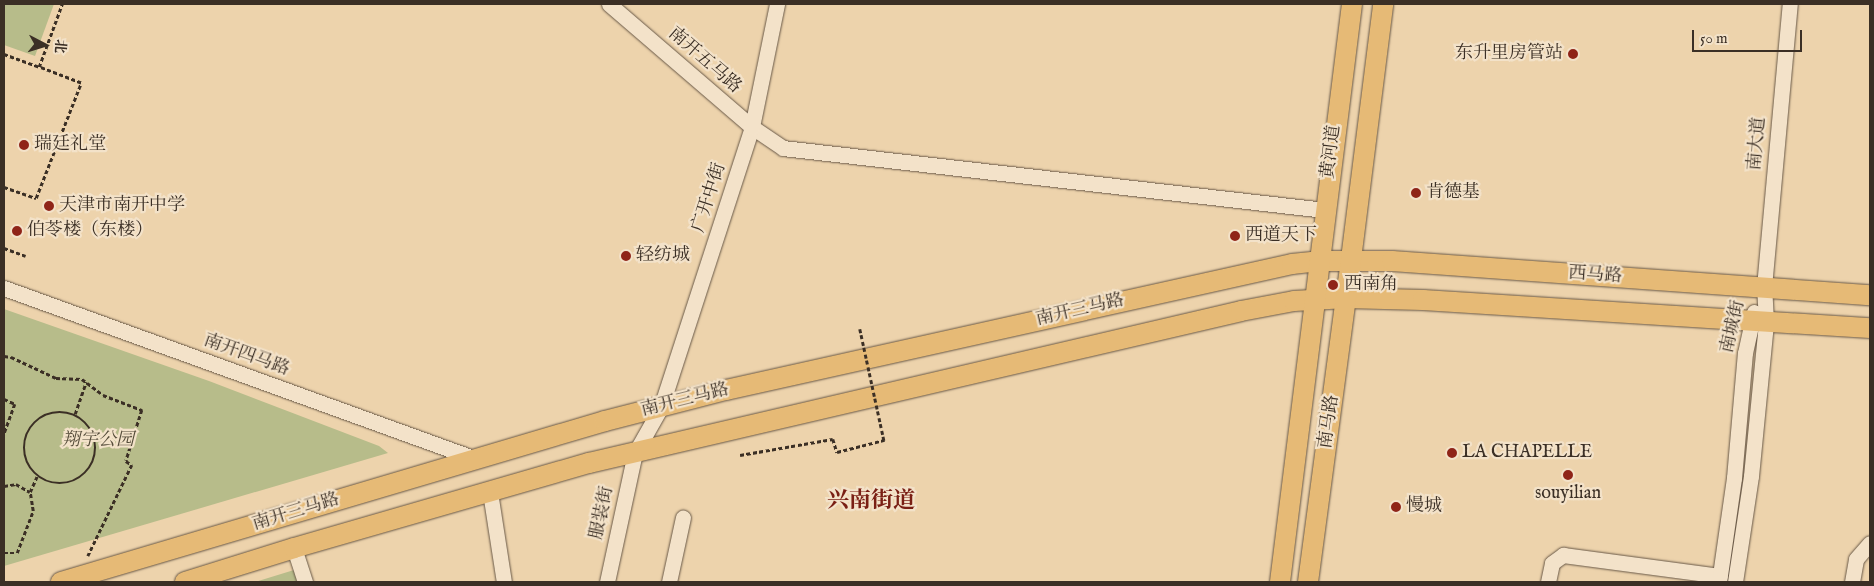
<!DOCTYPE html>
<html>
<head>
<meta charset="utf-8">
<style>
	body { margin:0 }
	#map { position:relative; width:1874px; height:586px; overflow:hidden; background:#edd3ac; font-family:"IM FELL English","Noto Serif SC",serif }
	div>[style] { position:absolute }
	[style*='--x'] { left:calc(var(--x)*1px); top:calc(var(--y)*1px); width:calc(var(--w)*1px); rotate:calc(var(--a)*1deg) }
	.green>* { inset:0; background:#b7bc8a }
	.path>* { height:2.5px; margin-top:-1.25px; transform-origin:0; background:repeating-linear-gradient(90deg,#3b2f25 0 4px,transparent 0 6.5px) }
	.path>.ring { margin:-1.25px; padding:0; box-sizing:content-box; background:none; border:2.5px solid #3b2f25; border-radius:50% }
	.roads { filter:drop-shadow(0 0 1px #685847) drop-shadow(0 0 1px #685847) }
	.minor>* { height:15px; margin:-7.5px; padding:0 7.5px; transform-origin:7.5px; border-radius:7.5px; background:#f3e2c9 }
	.major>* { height:20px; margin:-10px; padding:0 10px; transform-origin:10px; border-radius:10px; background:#e6ba76 }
	.path-bridge>* { height:2.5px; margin-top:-1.25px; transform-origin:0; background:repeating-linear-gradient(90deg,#3b2f25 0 4px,transparent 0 6.5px) }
	.dots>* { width:14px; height:14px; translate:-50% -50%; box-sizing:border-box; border:2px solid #f3e2c9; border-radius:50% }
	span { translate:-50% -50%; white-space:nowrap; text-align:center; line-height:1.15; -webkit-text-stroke:4.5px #f3e2c9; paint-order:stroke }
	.poi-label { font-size:18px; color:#3b2f25 }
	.right { translate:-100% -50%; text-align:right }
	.left { translate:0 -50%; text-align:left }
	.street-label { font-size:18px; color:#3b2f25 }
	.park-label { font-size:18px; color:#544b39; font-style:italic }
	.district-label { font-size:22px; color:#7a1f14; font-weight:700 }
	.frame { position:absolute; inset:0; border:5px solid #3b2f25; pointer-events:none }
	.north { position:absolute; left:20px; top:20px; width:50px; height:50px; -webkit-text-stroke:4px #f3e2c9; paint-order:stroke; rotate:95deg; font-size:14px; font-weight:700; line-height:20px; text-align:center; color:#3b2f25 }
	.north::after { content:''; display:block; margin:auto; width:18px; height:22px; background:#3b2f25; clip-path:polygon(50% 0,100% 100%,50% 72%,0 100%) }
	.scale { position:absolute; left:1692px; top:30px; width:110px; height:22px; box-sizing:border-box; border:2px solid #3b2f25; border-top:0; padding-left:6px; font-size:15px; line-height:18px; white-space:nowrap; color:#3b2f25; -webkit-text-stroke:4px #f3e2c9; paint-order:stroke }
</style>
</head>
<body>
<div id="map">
	<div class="green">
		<i style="clip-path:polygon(4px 4px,54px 4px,35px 56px,4px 45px)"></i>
		<i style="clip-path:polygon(4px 309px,209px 381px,379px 446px,388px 453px,4px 566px)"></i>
		<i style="clip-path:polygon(294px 570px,297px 582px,255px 582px)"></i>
	</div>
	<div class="path">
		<i style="--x:4;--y:54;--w:37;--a:20"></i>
		<i style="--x:4;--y:187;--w:34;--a:19"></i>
		<i style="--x:36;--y:198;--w:123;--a:-68.6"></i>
		<i style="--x:81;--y:83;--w:45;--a:-159.1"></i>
		<i style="--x:39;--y:67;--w:67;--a:-69.9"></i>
		<i style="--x:4;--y:248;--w:23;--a:20"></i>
		<i style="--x:4;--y:356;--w:7;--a:8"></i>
		<i style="--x:11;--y:357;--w:50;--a:25"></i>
		<i style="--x:56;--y:378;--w:26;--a:2"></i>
		<i style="--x:82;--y:379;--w:26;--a:37"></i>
		<i style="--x:103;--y:395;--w:42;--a:21"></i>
		<i style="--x:142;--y:410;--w:53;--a:107.4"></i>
		<i style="--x:126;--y:461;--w:7;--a:34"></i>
		<i style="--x:132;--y:465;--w:101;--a:115.8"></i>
		<i style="--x:4;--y:399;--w:12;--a:24"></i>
		<i style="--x:15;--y:404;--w:33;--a:110"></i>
		<i class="ring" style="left:24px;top:412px;width:69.5px;height:69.5px"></i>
		<i style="--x:75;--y:414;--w:34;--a:-71"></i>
		<i style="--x:740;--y:455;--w:94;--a:-9.8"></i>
		<i style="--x:833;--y:439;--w:14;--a:73"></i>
		<i style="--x:837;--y:452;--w:49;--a:-14.3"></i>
		<i style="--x:4;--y:486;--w:12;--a:-9"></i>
		<i style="--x:16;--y:484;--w:16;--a:30"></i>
		<i style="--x:4;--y:553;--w:13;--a:0"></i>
		<i style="--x:17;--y:553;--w:45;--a:-69.1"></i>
		<i style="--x:33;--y:511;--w:19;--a:-99"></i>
		<i style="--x:30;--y:492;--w:17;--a:-66"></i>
	</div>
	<div class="roads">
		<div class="minor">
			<i style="--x:609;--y:4;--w:189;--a:40.7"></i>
			<i style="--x:752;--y:127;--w:37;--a:34"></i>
			<i style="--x:783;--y:148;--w:546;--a:6.53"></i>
			<i style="--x:4;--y:288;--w:502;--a:19.91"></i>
			<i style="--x:490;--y:492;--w:91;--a:81.2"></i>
			<i style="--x:294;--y:548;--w:36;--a:72"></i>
			<i style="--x:607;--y:582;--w:132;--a:-77.8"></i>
			<i style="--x:635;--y:453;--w:53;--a:-60.5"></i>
			<i style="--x:661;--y:407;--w:294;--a:-72"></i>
			<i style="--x:752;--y:127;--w:126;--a:-78.5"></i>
			<i style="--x:669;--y:582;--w:66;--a:-77.8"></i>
			<i style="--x:1548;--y:582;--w:19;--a:-78"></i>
			<i style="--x:1552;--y:563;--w:14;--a:-36"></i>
			<i style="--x:1563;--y:555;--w:158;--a:7.6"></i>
			<i style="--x:1719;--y:582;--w:105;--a:-81.8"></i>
			<i style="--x:1734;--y:478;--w:125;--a:-85"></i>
			<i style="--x:1745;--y:353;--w:42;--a:-77.6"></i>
			<i style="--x:1735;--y:582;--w:107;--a:-81.4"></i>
			<i style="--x:1751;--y:476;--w:155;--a:-84.4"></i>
			<i style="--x:1766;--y:322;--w:35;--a:-93"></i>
			<i style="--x:1764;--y:287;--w:284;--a:-84.8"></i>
			<i style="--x:1852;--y:582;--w:23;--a:-80"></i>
			<i style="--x:1856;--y:559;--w:21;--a:-49"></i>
		</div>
		<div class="major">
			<i style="--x:61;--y:582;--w:567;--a:-16.49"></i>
			<i style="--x:605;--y:421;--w:125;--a:-14.4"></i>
			<i style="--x:726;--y:390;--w:580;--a:-12.55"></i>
			<i style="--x:1292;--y:264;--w:27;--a:-6"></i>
			<i style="--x:1319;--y:261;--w:73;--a:0"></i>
			<i style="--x:1392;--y:261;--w:479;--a:4.1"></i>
			<i style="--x:185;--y:582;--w:114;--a:-17.3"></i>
			<i style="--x:294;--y:548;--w:307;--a:-16.1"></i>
			<i style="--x:589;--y:463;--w:669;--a:-13.12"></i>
			<i style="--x:1241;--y:311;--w:54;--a:-10.7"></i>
			<i style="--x:1294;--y:301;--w:52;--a:-3.3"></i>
			<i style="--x:1346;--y:298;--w:77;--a:1.5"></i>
			<i style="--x:1423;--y:300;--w:448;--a:3.6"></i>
			<i style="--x:1280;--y:582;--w:582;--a:-82.9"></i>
			<i style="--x:1308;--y:582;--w:302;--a:-82.4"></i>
			<i style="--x:1348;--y:283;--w:281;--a:-82.8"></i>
		</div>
	</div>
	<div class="path-bridge">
		<i style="--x:860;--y:329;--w:114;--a:77.8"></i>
	</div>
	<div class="dots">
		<i style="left:1573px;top:54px;background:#8f2418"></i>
		<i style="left:24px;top:145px;background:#8f2418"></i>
		<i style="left:1416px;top:193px;background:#8f2418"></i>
		<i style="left:49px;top:206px;background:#8f2418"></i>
		<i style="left:17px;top:231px;background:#8f2418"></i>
		<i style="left:1235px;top:236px;background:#8f2418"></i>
		<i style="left:626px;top:256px;background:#8f2418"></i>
		<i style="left:1333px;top:285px;background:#8f2418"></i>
		<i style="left:1452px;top:453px;background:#8f2418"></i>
		<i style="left:1568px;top:475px;background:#8f2418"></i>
		<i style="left:1396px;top:507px;background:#8f2418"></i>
	</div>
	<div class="poi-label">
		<span class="right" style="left:1563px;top:54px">东升里房管站</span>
		<span class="left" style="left:34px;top:145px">瑞廷礼堂</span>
		<span class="left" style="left:1426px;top:193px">肯德基</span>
		<span class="left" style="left:59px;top:206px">天津市南开中学</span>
		<span class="left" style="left:27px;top:231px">伯苓楼（东楼）</span>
		<span class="left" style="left:1245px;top:236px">西道天下</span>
		<span class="left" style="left:636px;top:256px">轻纺城</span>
		<span class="left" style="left:1344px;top:285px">西南角</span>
		<span class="left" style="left:1462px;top:453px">LA CHAPELLE</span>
		<span style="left:1568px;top:494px">souyilian</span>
		<span class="left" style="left:1406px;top:507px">慢城</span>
	</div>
	<div class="street-label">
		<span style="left:704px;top:61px;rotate:41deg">南开五马路</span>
		<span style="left:1758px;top:144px;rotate:-85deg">南大道</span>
		<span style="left:1332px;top:152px;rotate:-83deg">黄河道</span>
		<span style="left:710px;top:198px;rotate:-72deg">广开中街</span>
		<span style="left:1595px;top:276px;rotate:4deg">西马路</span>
		<span style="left:1080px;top:311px;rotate:-13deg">南开三马路</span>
		<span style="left:1734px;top:327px;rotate:-77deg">南城街</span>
		<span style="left:246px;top:356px;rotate:20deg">南开四马路</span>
		<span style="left:685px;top:401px;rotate:-14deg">南开三马路</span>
		<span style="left:1330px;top:422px;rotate:-82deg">南马路</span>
		<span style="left:296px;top:513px;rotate:-17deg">南开三马路</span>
		<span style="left:603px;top:513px;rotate:-78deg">服装街</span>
	</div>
	<div class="park-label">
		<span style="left:98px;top:441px">翔宇公园</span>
	</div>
	<div class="district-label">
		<span style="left:871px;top:502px">兴南街道</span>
	</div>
	<div class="frame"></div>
	<div class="north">北</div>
	<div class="scale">50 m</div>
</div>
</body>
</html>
